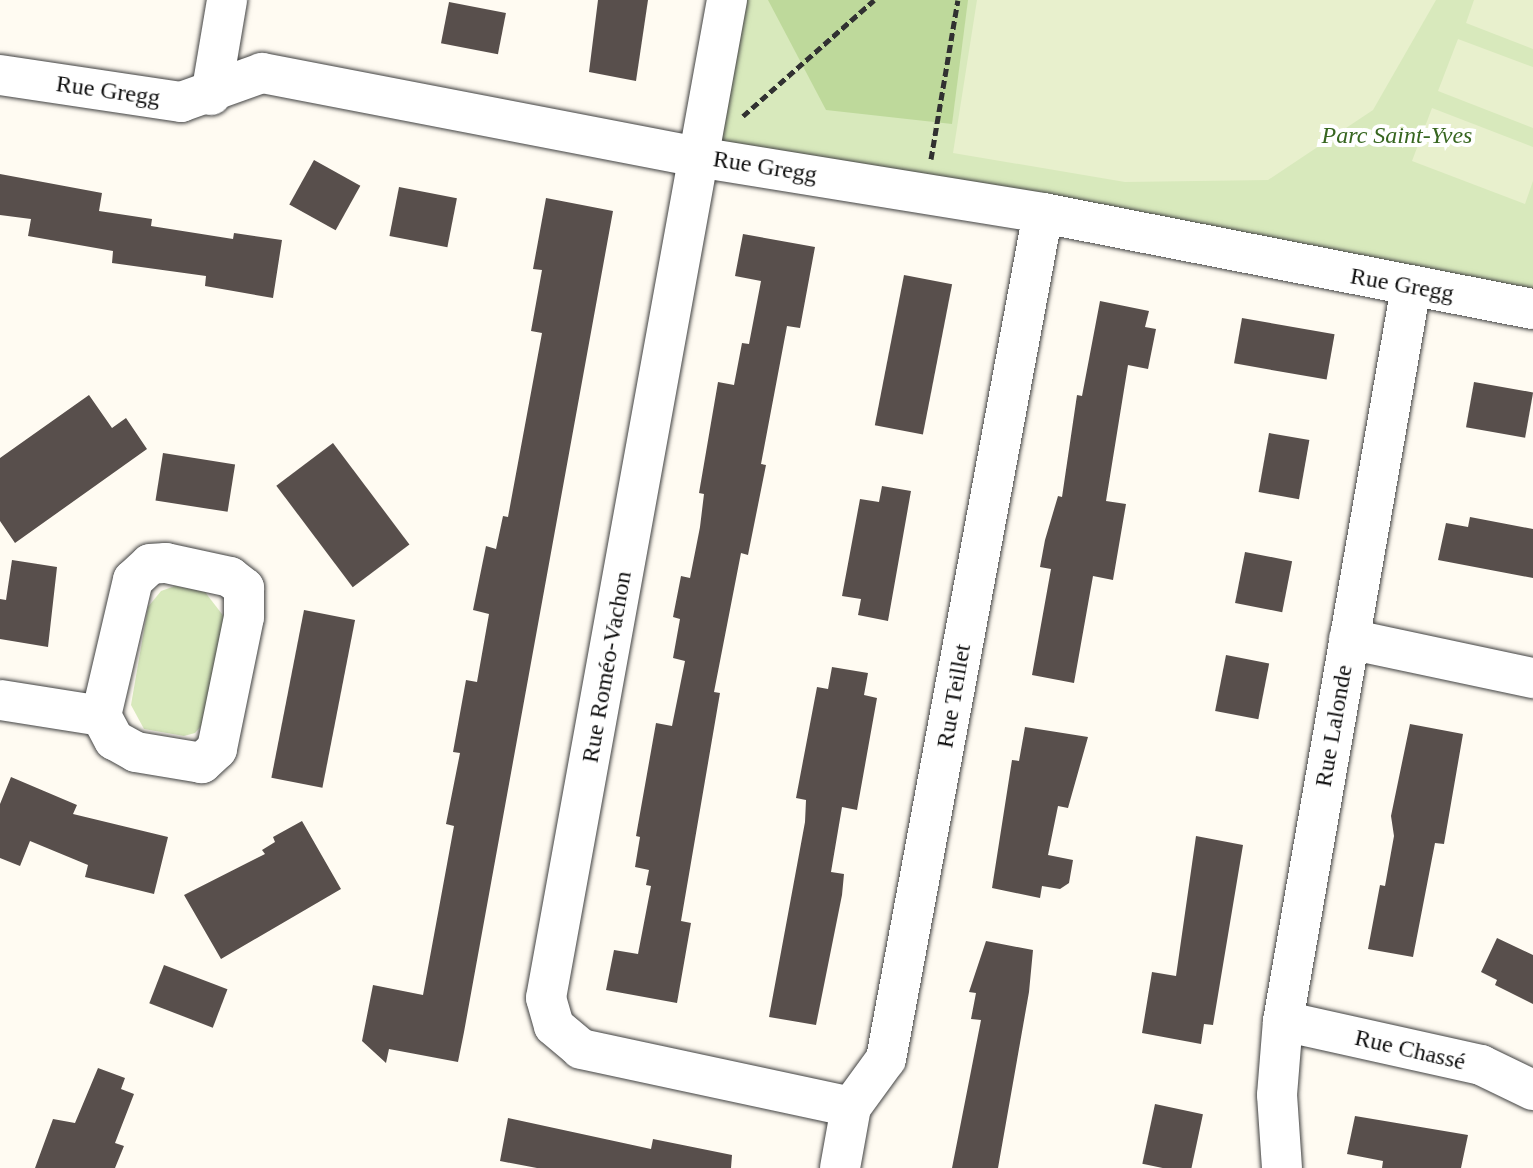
<!DOCTYPE html>
<html>
<head>
<meta charset="utf-8">
<style>
	body { margin:0 }
	#map { position:relative; width:1533px; height:1168px; overflow:hidden; background:#fffbf2; font-family:"Times New Roman",serif }
	div>[style] { position:absolute }
	[style*='--x'] { left:calc(var(--x)*1px); top:calc(var(--y)*1px); width:calc(var(--w)*1px); rotate:calc(var(--a)*1deg) }
	.green>* { inset:0; background:#d8e9bc }
	.forest>* { inset:0; background:#bed99b }
	.pitch>* { inset:0; background:#e8f0cd }
	.building>* { inset:0; background:#584f4c; transform-origin:0 0 }
	.path>* { height:5px; margin-top:-2.5px; transform-origin:0; background:repeating-linear-gradient(90deg,#313131 0 8px,transparent 0 12px) }
	.roads { filter:drop-shadow(0 0 2px #424242) drop-shadow(0 0 2px #424242) }
	.minor>* { height:40px; margin:-20px; padding:0 20px; transform-origin:20px; border-radius:20px; background:#fff }
	span { translate:-50% -50%; white-space:nowrap; text-align:center; line-height:1.15; -webkit-text-stroke:8px #fff; paint-order:stroke }
	.street-label { font-size:24px; color:#0f0f0f }
	.park-label { font-size:24px; color:#376620; font-style:italic }
</style>
</head>
<body>
<div id="map">
	<div class="green">
		<i style="clip-path:polygon(733px 0,1533px 0,1533px 300px,706px 146px)"></i>
		<i style="clip-path:polygon(175px 586px,205px 592px,225px 618px,207px 719px,195px 733px,184px 736px,144px 729px,131px 705px,148px 607px,161px 591px)"></i>
	</div>
	<div class="forest">
		<i style="clip-path:polygon(768px 0,968px 0,952px 124px,826px 110px)"></i>
	</div>
	<div class="pitch">
		<i style="clip-path:polygon(977px 0,1436px 0,1373px 110px,1268px 180px,1125px 182px,953px 153px)"></i>
		<i style="clip-path:polygon(1474px 0,1533px 0,1533px 49px,1466px 23px)"></i>
		<i style="clip-path:polygon(1458px 39px,1533px 67px,1533px 128px,1438px 91px)"></i>
		<i style="clip-path:polygon(1432px 108px,1533px 147px,1533px 181px,1525px 204px,1412px 161px)"></i>
	</div>
	<div class="building">
		<i style="clip-path:polygon(598px 0,648px 0,636px 81px,589px 72px)"></i>
		<i style="left:449px;top:2px;width:58px;height:42px;rotate:11deg"></i>
		<i style="left:314px;top:160px;width:53px;height:51px;rotate:29deg"></i>
		<i style="clip-path:polygon(0 174px,102px 193px,99px 211px,152px 219px,151px 226px,233px 239px,234px 233px,282px 240px,273px 298px,205px 286px,206px 276px,112px 263px,113px 251px,28px 236px,31px 219px,0 215px)"></i>
		<i style="left:399px;top:187px;width:59px;height:50px;rotate:11deg"></i>
		<i style="clip-path:polygon(546px 198px,613px 211px,464px 1032px,458px 1062px,389px 1049px,386px 1063px,362px 1041px,373px 985px,423px 995px,454px 826px,446px 824px,460px 753px,453px 752px,466px 680px,477px 682px,489px 614px,473px 610px,486px 546px,496px 549px,503px 516px,508px 517px,542px 333px,531px 331px,542px 270px,533px 269px)"></i>
		<i style="clip-path:polygon(743px 234px,815px 247px,800px 328px,787px 326px,761px 464px,766px 465px,748px 555px,741px 553px,714px 692px,720px 693px,681px 921px,691px 923px,677px 1003px,606px 990px,614px 950px,638px 954px,651px 886px,646px 885px,649px 870px,635px 867px,640px 837px,636px 836px,656px 723px,672px 726px,685px 661px,673px 658px,680px 619px,673px 617px,681px 576px,690px 578px,700px 527px,704px 494px,699px 493px,718px 382px,734px 385px,742px 343px,749px 344px,761px 281px,735px 276px)"></i>
		<i style="left:904px;top:275px;width:49px;height:153px;rotate:11deg"></i>
		<i style="clip-path:polygon(1100px 301px,1149px 311px,1145px 327px,1156px 329px,1148px 369px,1128px 365px,1106px 501px,1126px 504px,1113px 580px,1093px 576px,1074px 683px,1032px 675px,1051px 569px,1040px 567px,1045px 540px,1058px 496px,1062px 497px,1077px 395px,1082px 396px)"></i>
		<i style="left:1242px;top:318px;width:94px;height:46px;rotate:10deg"></i>
		<i style="left:1474px;top:382px;width:60px;height:46px;rotate:10deg"></i>
		<i style="clip-path:polygon(89px 395px,112px 428px,126px 418px,147px 449px,15px 543px,0 521px,0 458px)"></i>
		<i style="left:1269px;top:433px;width:41px;height:60px;rotate:10deg"></i>
		<i style="left:333px;top:443px;width:127px;height:71px;rotate:53deg"></i>
		<i style="left:163px;top:453px;width:73px;height:48px;rotate:9deg"></i>
		<i style="clip-path:polygon(882px 486px,911px 491px,888px 621px,858px 615px,861px 599px,842px 596px,860px 499px,879px 502px)"></i>
		<i style="clip-path:polygon(1470px 517px,1533px 529px,1533px 578px,1438px 560px,1446px 523px,1468px 527px)"></i>
		<i style="left:1245px;top:552px;width:48px;height:52px;rotate:11deg"></i>
		<i style="clip-path:polygon(12px 560px,57px 567px,48px 647px,0 639px,0 599px,6px 600px)"></i>
		<i style="left:304px;top:610px;width:52px;height:171px;rotate:11deg"></i>
		<i style="left:1226px;top:655px;width:44px;height:57px;rotate:11deg"></i>
		<i style="clip-path:polygon(832px 667px,868px 673px,864px 695px,877px 698px,857px 810px,842px 807px,831px 872px,844px 874px,842px 895px,816px 1025px,769px 1017px,805px 822px,806px 800px,796px 798px,817px 687px,828px 689px)"></i>
		<i style="clip-path:polygon(1410px 724px,1463px 734px,1444px 844px,1435px 843px,1413px 957px,1368px 949px,1380px 885px,1385px 886px,1394px 836px,1391px 816px)"></i>
		<i style="clip-path:polygon(1025px 727px,1088px 737px,1068px 808px,1058px 806px,1048px 855px,1073px 860px,1069px 883px,1060px 889px,1042px 886px,1040px 898px,992px 888px,1012px 760px,1019px 761px)"></i>
		<i style="clip-path:polygon(11px 777px,77px 805px,73px 814px,168px 837px,154px 894px,85px 877px,88px 865px,30px 841px,20px 866px,0 858px,0 804px)"></i>
		<i style="clip-path:polygon(302px 821px,341px 889px,221px 959px,184px 895px,265px 854px,262px 850px,275px 842px,273px 837px)"></i>
		<i style="clip-path:polygon(1196px 836px,1243px 845px,1213px 1025px,1204px 1024px,1201px 1044px,1142px 1033px,1152px 972px,1176px 976px)"></i>
		<i style="clip-path:polygon(1497px 938px,1533px 955px,1533px 1004px,1495px 985px,1497px 980px,1481px 972px)"></i>
		<i style="clip-path:polygon(986px 941px,1033px 950px,1029px 992px,998px 1168px,952px 1168px,981px 1020px,971px 1019px,976px 993px,969px 992px)"></i>
		<i style="left:164px;top:965px;width:68px;height:41px;rotate:21deg"></i>
		<i style="clip-path:polygon(98px 1068px,125px 1078px,121px 1089px,134px 1094px,115px 1143px,124px 1146px,115px 1168px,35px 1168px,53px 1119px,75px 1123px)"></i>
		<i style="left:1155px;top:1104px;width:49px;height:61px;rotate:12deg"></i>
		<i style="clip-path:polygon(1355px 1116px,1468px 1135px,1461px 1168px,1382px 1168px,1383px 1161px,1347px 1154px)"></i>
		<i style="clip-path:polygon(508px 1118px,651px 1149px,653px 1139px,732px 1155px,731px 1168px,537px 1168px,500px 1161px)"></i>
	</div>
	<div class="path">
		<i style="--x:743;--y:116;--w:175;--a:-41.5"></i>
		<i style="--x:931;--y:159;--w:161;--a:-80.4"></i>
	</div>
	<div class="roads">
		<div class="minor">
			<i style="--x:727;--y:0;--w:1014;--a:100.28"></i>
			<i style="--x:546;--y:998;--w:29;--a:74"></i>
			<i style="--x:554;--y:1026;--w:35;--a:40"></i>
			<i style="--x:581;--y:1049;--w:276;--a:12.1"></i>
			<i style="--x:0;--y:75;--w:183;--a:8.5"></i>
			<i style="--x:181;--y:102;--w:86;--a:-19.7"></i>
			<i style="--x:262;--y:73;--w:443;--a:10.9"></i>
			<i style="--x:697;--y:157;--w:351;--a:9.2"></i>
			<i style="--x:1043;--y:213;--w:499;--a:11.1"></i>
			<i style="--x:211;--y:95;--w:96;--a:-80.4"></i>
			<i style="--x:166;--y:563;--w:66;--a:12.3"></i>
			<i style="--x:230;--y:577;--w:18;--a:38"></i>
			<i style="--x:244;--y:588;--w:29;--a:90"></i>
			<i style="--x:244;--y:617;--w:135;--a:101.6"></i>
			<i style="--x:217;--y:749;--w:21;--a:137"></i>
			<i style="--x:202;--y:763;--w:67;--a:-170.5"></i>
			<i style="--x:136;--y:752;--w:25;--a:-151"></i>
			<i style="--x:114;--y:740;--w:27;--a:-118"></i>
			<i style="--x:101;--y:716;--w:140;--a:-76.8"></i>
			<i style="--x:133;--y:580;--w:23;--a:-43"></i>
			<i style="--x:150;--y:564;--w:16;--a:-4"></i>
			<i style="--x:1349;--y:639;--w:188;--a:12"></i>
			<i style="--x:0;--y:700;--w:102;--a:9"></i>
			<i style="--x:1283;--y:1021;--w:203;--a:12.5"></i>
			<i style="--x:1481;--y:1065;--w:58;--a:25.7"></i>
			<i style="--x:840;--y:1168;--w:62;--a:-79.8"></i>
			<i style="--x:851;--y:1107;--w:59;--a:-53.9"></i>
			<i style="--x:886;--y:1059;--w:860;--a:-79.49"></i>
			<i style="--x:1282;--y:1168;--w:73;--a:-93.9"></i>
			<i style="--x:1277;--y:1095;--w:74;--a:-85.4"></i>
			<i style="--x:1283;--y:1021;--w:745;--a:-80.11"></i>
		</div>
	</div>
	<div class="street-label">
		<span style="left:108px;top:91px;rotate:8deg">Rue Gregg</span>
		<span style="left:765px;top:167px;rotate:9deg">Rue Gregg</span>
		<span style="left:1402px;top:285px;rotate:10deg">Rue Gregg</span>
		<span style="left:607px;top:667px;rotate:-80deg">Rue Roméo-Vachon</span>
		<span style="left:954px;top:696px;rotate:-80deg">Rue Teillet</span>
		<span style="left:1334px;top:726px;rotate:-80deg">Rue Lalonde</span>
		<span style="left:1410px;top:1050px;rotate:13deg">Rue Chassé</span>
	</div>
	<div class="park-label">
		<span style="left:1397px;top:136px">Parc Saint-Yves</span>
	</div>
</div>
</body>
</html>
